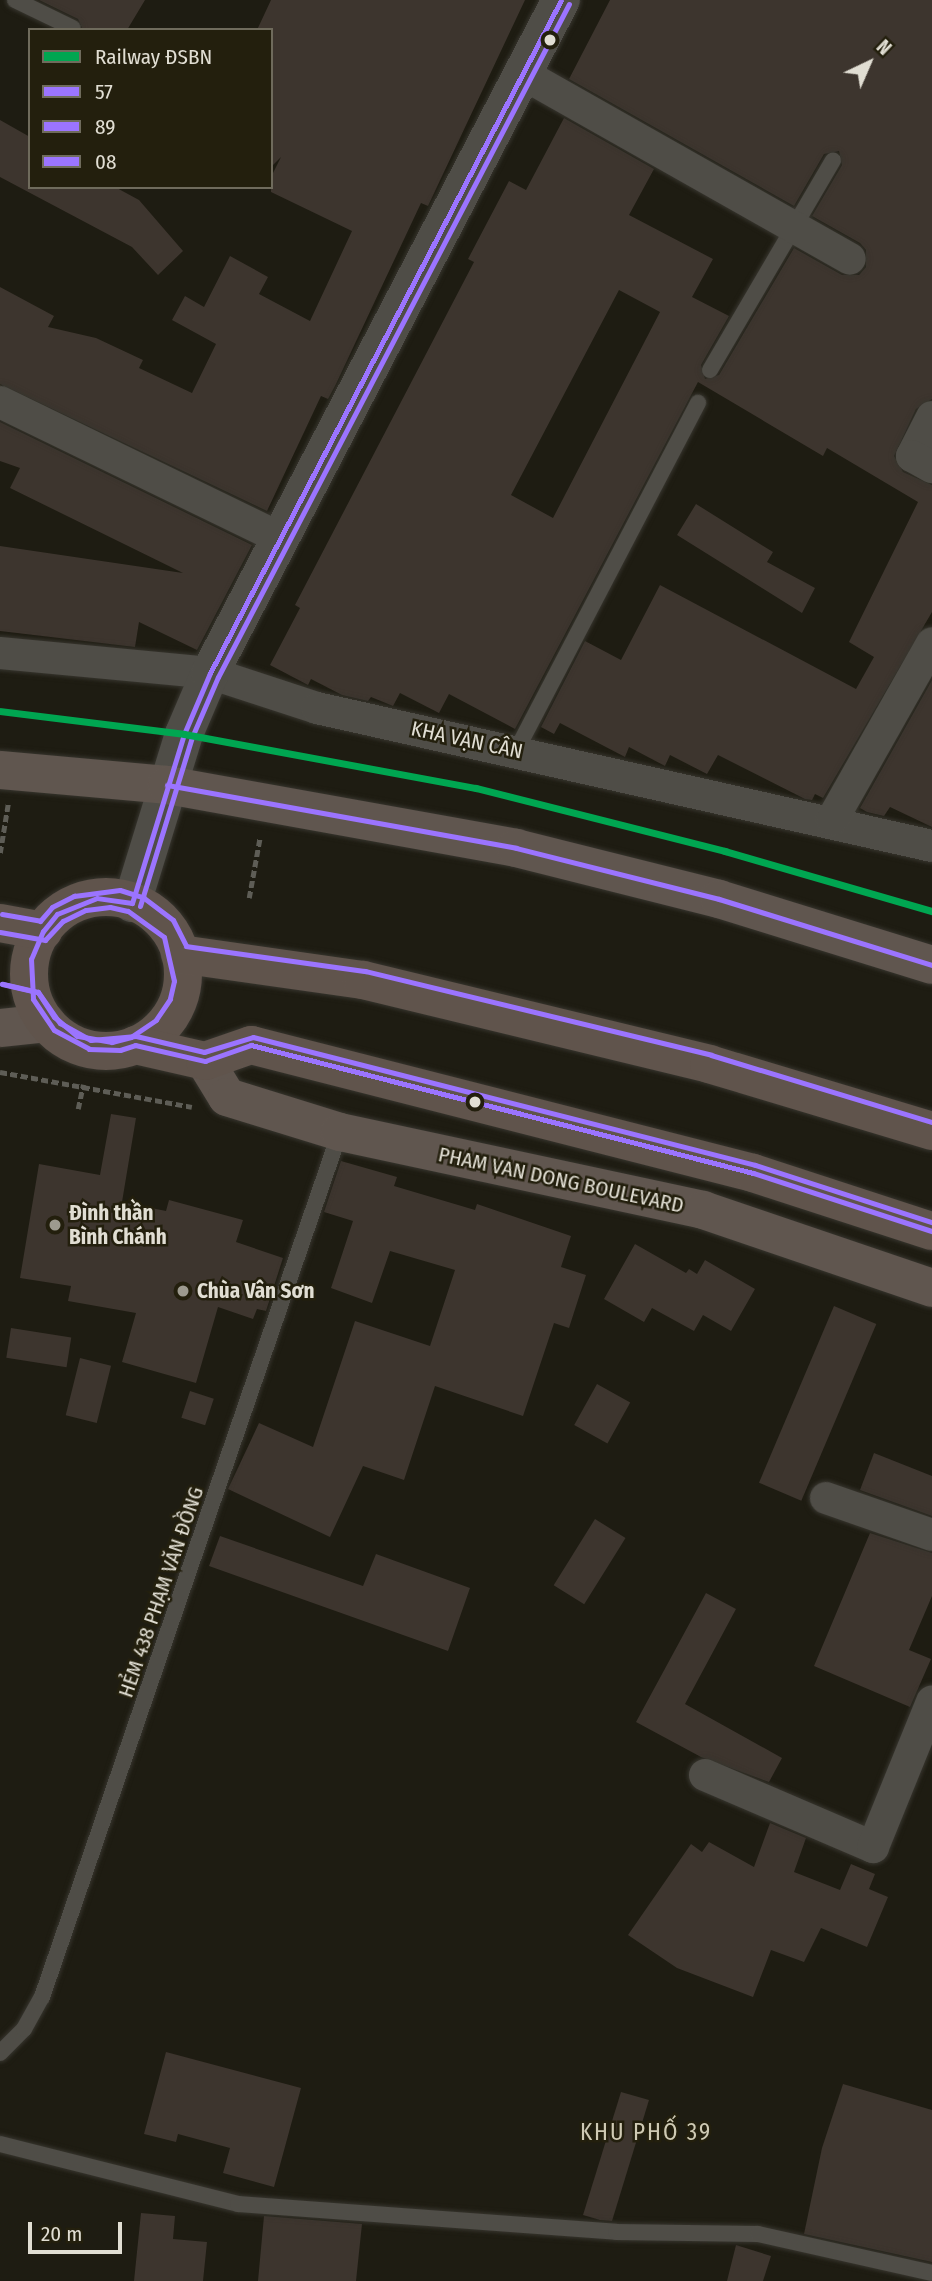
<!DOCTYPE html>
<html>
<head>
<meta charset="utf-8">
<style>
	body { margin:0 }
	#map { position:relative; width:932px; height:2281px; overflow:hidden; background:#1e1c12; font-family:"Fira Sans Condensed",sans-serif }
	div>[style] { position:absolute }
	[style*='--x'] { left:calc(var(--x)*1px); top:calc(var(--y)*1px); width:calc(var(--w)*1px); rotate:calc(var(--a)*1deg) }
	.building>* { inset:0; background:#3d352e; transform-origin:0 0 }
	.path>* { height:4.5px; margin-top:-2.25px; transform-origin:0; background:repeating-linear-gradient(90deg,#5e5d56 0 7px,transparent 0 10.5px) }
	.roads { filter:drop-shadow(0 0 2px #37352e) drop-shadow(0 0 2px #37352e) }
	.service>* { height:16px; margin:-8px; padding:0 8px; transform-origin:8px; border-radius:8px; background:#4f4d47 }
	.minor>* { height:32px; margin:-16px; padding:0 16px; transform-origin:16px; border-radius:16px; background:#4f4d47 }
	.secondary>* { height:38px; margin:-19px; padding:0 19px; transform-origin:19px; border-radius:19px; background:#4f4d47 }
	.primary>* { height:38px; margin:-19px; padding:0 19px; transform-origin:19px; border-radius:19px; background:#60564f }
	.trunk>* { height:38px; margin:-19px; padding:0 19px; transform-origin:19px; border-radius:19px; background:#60544c }
	.trunk>.ring { margin:-19px; padding:0; box-sizing:content-box; background:none; border:38px solid #60544c; border-radius:50% }
	.bus-1>* { height:5px; margin:-2.5px; padding:0 2.5px; transform-origin:2.5px; border-radius:2.5px; background:#9b74ff }
	.bus-2>* { height:5px; margin:-2.5px; padding:0 2.5px; transform-origin:2.5px; border-radius:2.5px; background:#9b74ff }
	.bus-3>* { height:5px; margin:-2.5px; padding:0 2.5px; transform-origin:2.5px; border-radius:2.5px; background:#9b74ff }
	.rail-1>* { height:7px; margin:-3.5px; padding:0 3.5px; transform-origin:3.5px; border-radius:3.5px; background:#00a651 }
	.dots>* { width:19px; height:19px; translate:-50% -50%; box-sizing:border-box; border:4px solid #231f0d; border-radius:50% }
	span { translate:-50% -50%; white-space:nowrap; text-align:center; line-height:1.15; -webkit-text-stroke:5px #231f0d; paint-order:stroke }
	.street-label { font-size:21px; color:#e1ded3 }
	.poi-label { font-size:21px; color:#e1ded3; font-weight:700 }
	.left { translate:0 -50%; text-align:left }
	.neighbourhood-label { font-size:23px; color:#cfcab4; letter-spacing:2px }
	.legend { position:absolute; left:28px; top:28px; width:245px; height:161px; box-sizing:border-box; background:#231f0d; border:2px solid #6f6b5c; margin:0; padding:9px 12px; list-style:none; font-size:21px; color:#e1ded3 }
	.legend li { display:flex; align-items:center; gap:14px; height:35px }
	.legend b { width:35px; border:2px solid #6f6b5c }
	.north { position:absolute; left:834px; top:28px; width:70px; height:70px; -webkit-text-stroke:5px #231f0d; paint-order:stroke; rotate:44deg; font-size:19px; font-weight:700; line-height:28px; text-align:center; color:#e1ded3 }
	.north::after { content:''; display:block; margin:auto; width:24px; height:32px; background:#e1ded3; clip-path:polygon(50% 0,100% 100%,50% 72%,0 100%) }
	.scale { position:absolute; left:28px; top:2222px; width:94px; height:32px; box-sizing:border-box; border:4px solid #e1ded3; border-top:0; padding-left:9px; font-size:21px; line-height:24px; white-space:nowrap; color:#e1ded3; -webkit-text-stroke:5px #231f0d; paint-order:stroke }
</style>
</head>
<body>
<div id="map">
	<div class="building">
		<i style="clip-path:polygon(39px 0,145px 0,127px 30px,83px 30px,78px 19px)"></i>
		<i style="clip-path:polygon(271px 0,525px 0,428px 206px,421px 203px,336px 384px,328px 399px,321px 396px,267px 511px,0 384px,0 287px,54px 316px,48px 327px,96px 338px,143px 360px,139px 368px,192px 393px,216px 344px,172px 320px,185px 296px,204px 307px,230px 256px,268px 277px,259px 294px,310px 321px,352px 231px,271px 192px,271px 177px,281px 157px,271px 167px,271px 30px,257px 30px)"></i>
		<i style="clip-path:polygon(evenodd,610px 0,932px 0,932px 399px,916px 409px,894px 456px,903px 472px,932px 485px,932px 612px,823px 798px,815px 794px,812px 800px,805px 799px,718px 755px,707px 774px,670px 755px,665px 766px,629px 747px,625px 757px,560px 723px,554px 734px,541px 727px,585px 641px,621px 660px,660px 585px,856px 689px,874px 657px,849px 642px,918px 502px,827px 448px,823px 456px,698px 382px,515px 729px,449px 694px,439px 713px,400px 693px,393px 706px,371px 697px,368px 701px,342px 695px,311px 679px,308px 685px,270px 665px,300px 608px,295px 605px,474px 262px,468px 259px,509px 181px,526px 190px,564px 118px,654px 169px,629px 215px,713px 259px,692px 297px,729px 316px,701px 365px,705px 379px,719px 375px,794px 248px,842px 275px,859px 275px,866px 267px,866px 250px,860px 243px,812px 216px,842px 165px,839px 151px,824px 154px,794px 206px,569px 79px,610px 0,619px 290px,660px 312px,553px 518px,511px 495px,619px 290px)"></i>
		<i style="clip-path:polygon(0 120px,30px 137px,30px 187px,115px 187px,139px 200px,183px 251px,158px 275px,132px 247px,0 177px)"></i>
		<i style="clip-path:polygon(0 422px,252px 545px,197px 650px,139px 622px,135px 647px,0 631px,0 546px,183px 573px,10px 488px,20px 468px,0 461px)"></i>
		<i style="clip-path:polygon(696px 504px,773px 552px,767px 562px,815px 588px,802px 613px,677px 535px)"></i>
		<i style="clip-path:polygon(932px 680px,932px 827px,890px 807px,884px 816px,867px 812px,860px 808px)"></i>
		<i style="clip-path:polygon(111px 1114px,136px 1118px,122px 1202px,166px 1211px,169px 1200px,243px 1220px,236px 1242px,283px 1258px,266px 1311px,257px 1309px,253px 1319px,218px 1307px,196px 1383px,122px 1362px,136px 1313px,68px 1301px,71px 1286px,20px 1278px,39px 1164px,100px 1175px)"></i>
		<i style="clip-path:polygon(341px 1161px,397px 1177px,394px 1186px,475px 1210px,477px 1204px,571px 1236px,561px 1267px,586px 1275px,569px 1328px,554px 1323px,523px 1416px,435px 1386px,404px 1480px,363px 1466px,330px 1537px,228px 1489px,259px 1423px,313px 1447px,355px 1321px,430px 1346px,455px 1270px,390px 1251px,372px 1303px,331px 1288px,353px 1221px,324px 1212px)"></i>
		<i style="clip-path:polygon(635px 1244px,686px 1273px,689px 1269px,697px 1274px,705px 1260px,755px 1289px,731px 1331px,703px 1315px,694px 1331px,652px 1308px,644px 1322px,604px 1299px)"></i>
		<i style="left:834px;top:1306px;width:46px;height:192px;rotate:23deg"></i>
		<i style="left:11px;top:1328px;width:61px;height:30px;rotate:9deg"></i>
		<i style="left:80px;top:1358px;width:32px;height:59px;rotate:14deg"></i>
		<i style="left:597px;top:1384px;width:38px;height:47px;rotate:29deg"></i>
		<i style="left:190px;top:1391px;width:25px;height:28px;rotate:18deg"></i>
		<i style="clip-path:polygon(874px 1453px,932px 1476px,932px 1516px,860px 1490px)"></i>
		<i style="left:595px;top:1519px;width:36px;height:78px;rotate:32deg"></i>
		<i style="clip-path:polygon(870px 1533px,932px 1553px,932px 1596px,909px 1650px,931px 1659px,910px 1707px,814px 1666px)"></i>
		<i style="clip-path:polygon(220px 1536px,363px 1586px,376px 1554px,470px 1588px,448px 1651px,209px 1566px)"></i>
		<i style="clip-path:polygon(706px 1593px,736px 1609px,685px 1704px,782px 1758px,769px 1782px,701px 1757px,636px 1722px)"></i>
		<i style="clip-path:polygon(770px 1823px,806px 1838px,794px 1872px,840px 1890px,851px 1864px,875px 1874px,869px 1889px,888px 1897px,867px 1947px,821px 1928px,804px 1962px,771px 1950px,753px 1997px,677px 1968px,628px 1935px,691px 1844px,702px 1852px,709px 1842px,754px 1867px)"></i>
		<i style="clip-path:polygon(166px 2052px,301px 2088px,274px 2187px,223px 2173px,230px 2148px,178px 2134px,176px 2142px,144px 2134px)"></i>
		<i style="clip-path:polygon(843px 2084px,932px 2110px,932px 2262px,804px 2234px,822px 2148px)"></i>
		<i style="clip-path:polygon(621px 2092px,649px 2100px,612px 2221px,600px 2220px,583px 2215px)"></i>
		<i style="clip-path:polygon(141px 2213px,175px 2216px,173px 2239px,207px 2242px,203px 2281px,134px 2281px)"></i>
		<i style="clip-path:polygon(264px 2216px,362px 2224px,356px 2281px,258px 2281px)"></i>
		<i style="clip-path:polygon(736px 2245px,771px 2256px,763px 2281px,727px 2281px)"></i>
	</div>
	<div class="path">
		<i style="--x:0;--y:853;--w:50;--a:-80.7"></i>
		<i style="--x:249;--y:898;--w:62;--a:-79.8"></i>
		<i style="--x:0;--y:1072;--w:195;--a:10.3"></i>
		<i style="--x:78;--y:1109;--w:25;--a:-78"></i>
	</div>
	<div class="roads">
		<div class="service">
			<i style="--x:15;--y:0;--w:64;--a:25.8"></i>
			<i style="--x:710;--y:370;--w:243;--a:-59.6"></i>
			<i style="--x:516;--y:751;--w:393;--a:-62.4"></i>
			<i style="--x:0;--y:2053;--w:34;--a:-45"></i>
			<i style="--x:24;--y:2029;--w:37;--a:-61"></i>
			<i style="--x:42;--y:1997;--w:915;--a:-70.99"></i>
			<i style="--x:0;--y:2144;--w:245;--a:14.1"></i>
			<i style="--x:238;--y:2204;--w:379;--a:4.2"></i>
			<i style="--x:616;--y:2232;--w:142;--a:0.8"></i>
			<i style="--x:758;--y:2234;--w:178;--a:12.6"></i>
		</div>
		<div class="minor">
			<i style="--x:525;--y:75;--w:373;--a:29.5"></i>
			<i style="--x:0;--y:402;--w:311;--a:25.9"></i>
			<i style="--x:932;--y:417;--w:44;--a:117.1"></i>
			<i style="--x:912;--y:456;--w:23;--a:29"></i>
			<i style="--x:0;--y:653;--w:211;--a:5.4"></i>
			<i style="--x:210;--y:673;--w:113;--a:18.1"></i>
			<i style="--x:317;--y:708;--w:630;--a:12.65"></i>
			<i style="--x:832;--y:820;--w:203;--a:-60.5"></i>
			<i style="--x:826;--y:1498;--w:112;--a:19.2"></i>
			<i style="--x:705;--y:1775;--w:183;--a:23.2"></i>
			<i style="--x:873;--y:1847;--w:157;--a:-67.9"></i>
		</div>
		<div class="secondary">
			<i style="--x:132;--y:903;--w:177;--a:-72.9"></i>
			<i style="--x:184;--y:734;--w:66;--a:-66.9"></i>
			<i style="--x:210;--y:673;--w:759;--a:-62.46"></i>
		</div>
		<div class="primary">
			<i style="--x:0;--y:770;--w:168;--a:5.1"></i>
			<i style="--x:167;--y:785;--w:355;--a:10.2"></i>
			<i style="--x:516;--y:848;--w:209;--a:14.1"></i>
			<i style="--x:719;--y:899;--w:223;--a:17.2"></i>
			<i style="--x:0;--y:1028;--w:47;--a:-6.1"></i>
			<i style="--x:205;--y:1061;--w:42;--a:58.6"></i>
			<i style="--x:227;--y:1097;--w:118;--a:17.2"></i>
			<i style="--x:340;--y:1132;--w:371;--a:12.1"></i>
			<i style="--x:703;--y:1210;--w:242;--a:18.8"></i>
		</div>
		<div class="trunk">
			<i class="ring" style="left:29px;top:897px;width:116px;height:116px"></i>
			<i style="--x:0;--y:923;--w:44;--a:10.5"></i>
			<i style="--x:180;--y:954;--w:185;--a:8.1"></i>
			<i style="--x:363;--y:980;--w:356;--a:13.6"></i>
			<i style="--x:709;--y:1064;--w:233;--a:16.7"></i>
			<i style="--x:135;--y:1045;--w:72;--a:12.9"></i>
			<i style="--x:205;--y:1061;--w:49;--a:-19.2"></i>
			<i style="--x:251;--y:1045;--w:518;--a:14.3"></i>
			<i style="--x:753;--y:1173;--w:188;--a:18"></i>
		</div>
	</div>
	<div class="bus-1">
		<i style="--x:561;--y:0;--w:759;--a:117.54"></i>
		<i style="--x:210;--y:673;--w:66;--a:113.1"></i>
		<i style="--x:184;--y:734;--w:177;--a:107.1"></i>
		<i style="--x:132;--y:903;--w:35;--a:-172"></i>
		<i style="--x:97;--y:898;--w:43;--a:158.2"></i>
		<i style="--x:57;--y:914;--w:22;--a:129"></i>
		<i style="--x:43;--y:931;--w:30;--a:113"></i>
		<i style="--x:31;--y:959;--w:40;--a:87.1"></i>
		<i style="--x:33;--y:999;--w:37;--a:56"></i>
		<i style="--x:54;--y:1030;--w:40;--a:28"></i>
		<i style="--x:89;--y:1049;--w:31;--a:2"></i>
		<i style="--x:120;--y:1050;--w:16;--a:-18"></i>
		<i style="--x:135;--y:1045;--w:72;--a:12.9"></i>
		<i style="--x:205;--y:1061;--w:49;--a:-19.2"></i>
		<i style="--x:251;--y:1045;--w:518;--a:14.3"></i>
		<i style="--x:753;--y:1173;--w:188;--a:18"></i>
		<i style="--x:167;--y:785;--w:355;--a:10.2"></i>
		<i style="--x:516;--y:848;--w:209;--a:14.1"></i>
		<i style="--x:719;--y:899;--w:223;--a:17.2"></i>
	</div>
	<div class="bus-2">
		<i style="--x:140;--y:906;--w:177;--a:-72.9"></i>
		<i style="--x:192;--y:737;--w:65;--a:-66.6"></i>
		<i style="--x:218;--y:677;--w:759;--a:-62.46"></i>
		<i style="--x:0;--y:932;--w:46;--a:10.1"></i>
		<i style="--x:45;--y:940;--w:26;--a:-47"></i>
		<i style="--x:63;--y:921;--w:25;--a:-26"></i>
		<i style="--x:86;--y:910;--w:24;--a:-7"></i>
		<i style="--x:110;--y:907;--w:18;--a:13"></i>
		<i style="--x:128;--y:911;--w:44;--a:35.8"></i>
		<i style="--x:164;--y:937;--w:45;--a:77.2"></i>
		<i style="--x:174;--y:981;--w:18;--a:103"></i>
		<i style="--x:170;--y:999;--w:25;--a:124"></i>
		<i style="--x:156;--y:1020;--w:30;--a:146"></i>
		<i style="--x:131;--y:1037;--w:20;--a:165"></i>
		<i style="--x:112;--y:1042;--w:36;--a:-170"></i>
		<i style="--x:77;--y:1036;--w:30;--a:-140"></i>
		<i style="--x:54;--y:1017;--w:30;--a:-123"></i>
		<i style="--x:38;--y:992;--w:37;--a:-167"></i>
	</div>
	<div class="bus-3">
		<i style="--x:2;--y:914;--w:39;--a:10"></i>
		<i style="--x:40;--y:921;--w:18;--a:-49"></i>
		<i style="--x:52;--y:907;--w:25;--a:-27"></i>
		<i style="--x:74;--y:896;--w:46;--a:-7.4"></i>
		<i style="--x:120;--y:890;--w:25;--a:18"></i>
		<i style="--x:144;--y:898;--w:36;--a:37"></i>
		<i style="--x:173;--y:920;--w:29;--a:63"></i>
		<i style="--x:186;--y:946;--w:181;--a:8"></i>
		<i style="--x:365;--y:971;--w:356;--a:13.6"></i>
		<i style="--x:711;--y:1055;--w:231;--a:16.9"></i>
		<i style="--x:2;--y:984;--w:37;--a:13"></i>
		<i style="--x:38;--y:992;--w:38;--a:55"></i>
		<i style="--x:60;--y:1023;--w:35;--a:29"></i>
		<i style="--x:91;--y:1040;--w:45;--a:-5.1"></i>
		<i style="--x:136;--y:1036;--w:70;--a:13.2"></i>
		<i style="--x:204;--y:1052;--w:51;--a:-17"></i>
		<i style="--x:253;--y:1037;--w:518;--a:14.3"></i>
		<i style="--x:755;--y:1165;--w:186;--a:17.9"></i>
	</div>
	<div class="rail-1">
		<i style="--x:0;--y:711;--w:185;--a:7.1"></i>
		<i style="--x:184;--y:734;--w:297;--a:10.5"></i>
		<i style="--x:476;--y:788;--w:257;--a:14.2"></i>
		<i style="--x:725;--y:851;--w:216;--a:16.2"></i>
	</div>
	<div class="dots">
		<i style="left:550px;top:40px;background:#e1ded3"></i>
		<i style="left:475px;top:1102px;background:#e1ded3"></i>
		<i style="left:55px;top:1225px;background:#9d9a8f"></i>
		<i style="left:183px;top:1291px;background:#9d9a8f"></i>
	</div>
	<div class="street-label">
		<span style="left:467px;top:740px;rotate:12deg">KHA VẠN CÂN</span>
		<span style="left:561px;top:1180px;rotate:12deg">PHAM VAN DONG BOULEVARD</span>
		<span style="left:161px;top:1592px;rotate:-71deg">HẺM 438 PHẠM VĂN ĐỒNG</span>
	</div>
	<div class="poi-label">
		<span class="left" style="left:69px;top:1225px">Đình thần<br>Bình Chánh</span>
		<span class="left" style="left:197px;top:1291px">Chùa Vân Sơn</span>
	</div>
	<div class="neighbourhood-label">
		<span style="left:646px;top:2132px">KHU PHỐ 39</span>
	</div>
	<ul class="legend">
	<li><b style="height:9px;background:#00a651"></b>Railway ĐSBN</li>
	<li><b style="height:9px;background:#9b74ff"></b>57</li>
	<li><b style="height:9px;background:#9b74ff"></b>89</li>
	<li><b style="height:9px;background:#9b74ff"></b>08</li>
	</ul>
	<div class="north">N</div>
	<div class="scale">20 m</div>
</div>
</body>
</html>
